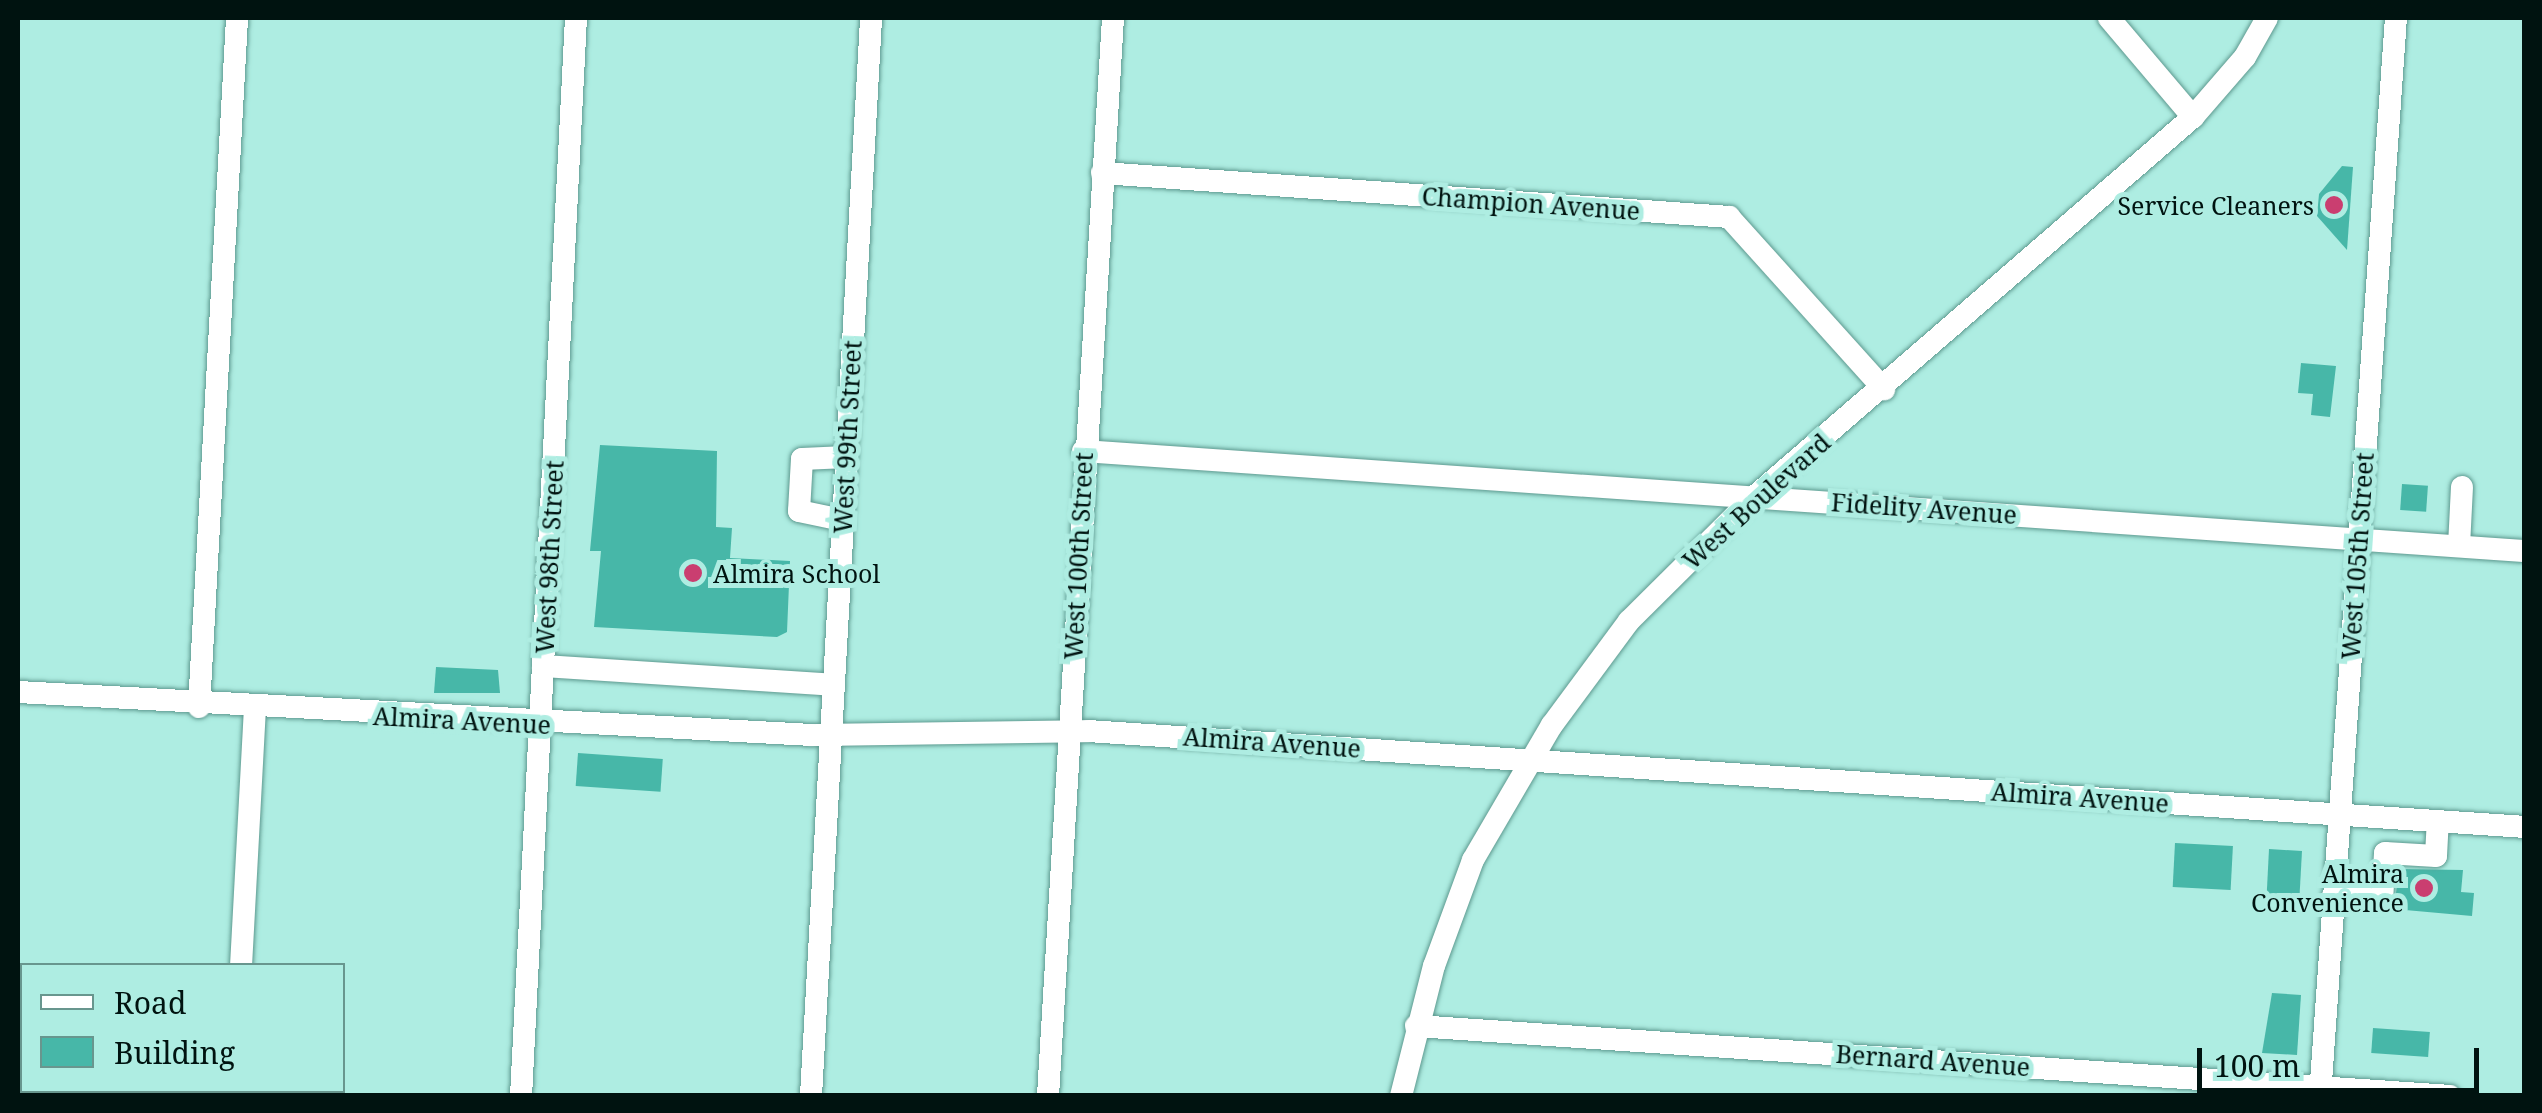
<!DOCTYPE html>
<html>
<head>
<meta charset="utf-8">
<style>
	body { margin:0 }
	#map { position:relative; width:2542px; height:1113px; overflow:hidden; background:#aeede2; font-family:"Noto Serif",serif }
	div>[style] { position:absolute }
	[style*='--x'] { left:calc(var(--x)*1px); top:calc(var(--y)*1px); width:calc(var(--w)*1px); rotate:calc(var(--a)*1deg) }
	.building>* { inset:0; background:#47b7a8; transform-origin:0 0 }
	.roads { filter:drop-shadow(0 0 2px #5d998f) drop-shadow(0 0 2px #5d998f) }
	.minor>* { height:22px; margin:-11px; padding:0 11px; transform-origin:11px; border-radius:11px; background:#fff }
	.dots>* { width:28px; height:28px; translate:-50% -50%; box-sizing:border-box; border:5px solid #aeede2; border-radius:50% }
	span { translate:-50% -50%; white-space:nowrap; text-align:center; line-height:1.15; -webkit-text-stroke:10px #aeede2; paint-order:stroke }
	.street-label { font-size:25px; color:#001310 }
	.poi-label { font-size:25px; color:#001310 }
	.right { translate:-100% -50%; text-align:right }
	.left { translate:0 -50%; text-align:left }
	.frame { position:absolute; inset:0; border:20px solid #001310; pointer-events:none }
	.legend { position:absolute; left:20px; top:963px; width:325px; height:130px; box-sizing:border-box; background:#aeede2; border:2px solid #68968e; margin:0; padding:12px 18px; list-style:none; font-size:30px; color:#001310 }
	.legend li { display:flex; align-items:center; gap:20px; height:50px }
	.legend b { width:50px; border:2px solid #68968e }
	.scale { position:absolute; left:2197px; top:1048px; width:282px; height:45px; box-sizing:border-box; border:5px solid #001310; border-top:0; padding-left:12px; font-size:30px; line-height:35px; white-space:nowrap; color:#001310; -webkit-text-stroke:8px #aeede2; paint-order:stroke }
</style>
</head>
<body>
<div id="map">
	<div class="building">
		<i style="clip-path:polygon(2342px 166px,2353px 167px,2347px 250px,2317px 216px,2319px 194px)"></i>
		<i style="clip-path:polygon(2301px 363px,2336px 366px,2330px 417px,2311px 415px,2313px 394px,2298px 393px)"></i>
		<i style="clip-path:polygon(600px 445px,717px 451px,716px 527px,732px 528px,730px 558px,790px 561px,787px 632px,777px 637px,594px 627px,601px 551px,590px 551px)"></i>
		<i style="left:2402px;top:484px;width:26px;height:26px;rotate:4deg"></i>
		<i style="clip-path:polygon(436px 667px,498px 670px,500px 693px,434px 693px)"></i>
		<i style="left:578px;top:753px;width:85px;height:33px;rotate:4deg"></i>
		<i style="left:2175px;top:843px;width:58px;height:44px;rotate:3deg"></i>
		<i style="clip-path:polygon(2269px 849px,2302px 851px,2299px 905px,2291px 909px,2266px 908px)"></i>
		<i style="clip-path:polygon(2399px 869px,2463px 870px,2461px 892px,2474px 893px,2472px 916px,2394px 909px)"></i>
		<i style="clip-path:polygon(2272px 993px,2301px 995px,2297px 1055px,2262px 1053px)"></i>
		<i style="left:2373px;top:1028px;width:57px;height:25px;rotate:4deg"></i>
	</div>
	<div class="roads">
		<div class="minor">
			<i style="--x:2109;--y:18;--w:130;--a:49.7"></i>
			<i style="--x:1102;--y:173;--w:629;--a:4.01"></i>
			<i style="--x:1729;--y:217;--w:232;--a:48"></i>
			<i style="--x:1083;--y:451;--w:1444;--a:3.97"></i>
			<i style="--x:842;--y:520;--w:44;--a:-168.2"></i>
			<i style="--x:799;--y:511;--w:52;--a:-86.7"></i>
			<i style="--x:802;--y:459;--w:44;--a:-2.6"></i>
			<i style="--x:2459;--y:546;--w:59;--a:-87.1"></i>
			<i style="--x:543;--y:666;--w:291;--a:3.7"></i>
			<i style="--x:18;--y:692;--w:795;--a:3.1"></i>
			<i style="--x:812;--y:735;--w:276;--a:-0.8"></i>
			<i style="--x:1088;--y:731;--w:1439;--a:3.82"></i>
			<i style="--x:199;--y:707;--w:690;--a:-86.84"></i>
			<i style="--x:2333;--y:896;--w:49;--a:4.7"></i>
			<i style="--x:2382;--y:900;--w:47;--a:-86.3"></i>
			<i style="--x:2385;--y:853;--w:51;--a:3.4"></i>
			<i style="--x:2436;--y:856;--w:35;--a:-87"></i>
			<i style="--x:241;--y:966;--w:256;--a:-86.9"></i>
			<i style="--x:1416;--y:1026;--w:1036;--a:3.87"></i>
			<i style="--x:234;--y:1096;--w:6;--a:-81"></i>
			<i style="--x:521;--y:1096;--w:1079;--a:-87.08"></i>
			<i style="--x:811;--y:1096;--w:1080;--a:-86.81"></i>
			<i style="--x:1048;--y:1096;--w:1080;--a:-86.55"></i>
			<i style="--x:1401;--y:1096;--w:134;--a:-75.8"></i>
			<i style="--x:1434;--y:966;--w:113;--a:-69.8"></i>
			<i style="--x:1473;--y:860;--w:156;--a:-59.7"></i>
			<i style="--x:1552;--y:725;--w:129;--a:-53.5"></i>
			<i style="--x:1629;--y:621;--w:176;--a:-44.8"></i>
			<i style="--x:1754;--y:497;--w:581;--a:-40.88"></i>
			<i style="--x:2193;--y:117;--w:79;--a:-49.1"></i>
			<i style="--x:2245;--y:57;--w:45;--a:-60.6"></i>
			<i style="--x:2320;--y:1096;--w:1081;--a:-85.97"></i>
		</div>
	</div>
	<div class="dots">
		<i style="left:2334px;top:205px;background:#ca3e70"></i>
		<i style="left:693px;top:573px;background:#ca3e70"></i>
		<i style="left:2424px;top:888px;background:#ca3e70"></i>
	</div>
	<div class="street-label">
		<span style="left:1531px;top:203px;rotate:4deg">Champion Avenue</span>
		<span style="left:847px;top:437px;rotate:-87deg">West 99th Street</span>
		<span style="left:1756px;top:501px;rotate:-42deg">West Boulevard</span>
		<span style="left:1924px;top:508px;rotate:4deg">Fidelity Avenue</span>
		<span style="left:1078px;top:556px;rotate:-87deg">West 100th Street</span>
		<span style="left:2357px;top:556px;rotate:-86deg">West 105th Street</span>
		<span style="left:549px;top:557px;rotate:-87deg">West 98th Street</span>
		<span style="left:462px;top:720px;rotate:3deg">Almira Avenue</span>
		<span style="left:1272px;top:742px;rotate:4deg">Almira Avenue</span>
		<span style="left:2080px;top:797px;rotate:4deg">Almira Avenue</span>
		<span style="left:1933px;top:1060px;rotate:4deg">Bernard Avenue</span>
	</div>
	<div class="poi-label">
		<span class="right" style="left:2314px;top:205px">Service Cleaners</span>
		<span class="left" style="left:713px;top:573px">Almira School</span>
		<span class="right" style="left:2404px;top:888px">Almira<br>Convenience</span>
	</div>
	<div class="frame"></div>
	<ul class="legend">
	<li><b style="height:12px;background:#fff"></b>Road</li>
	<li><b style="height:28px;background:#47b7a8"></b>Building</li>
	</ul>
	<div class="scale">100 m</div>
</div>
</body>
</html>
